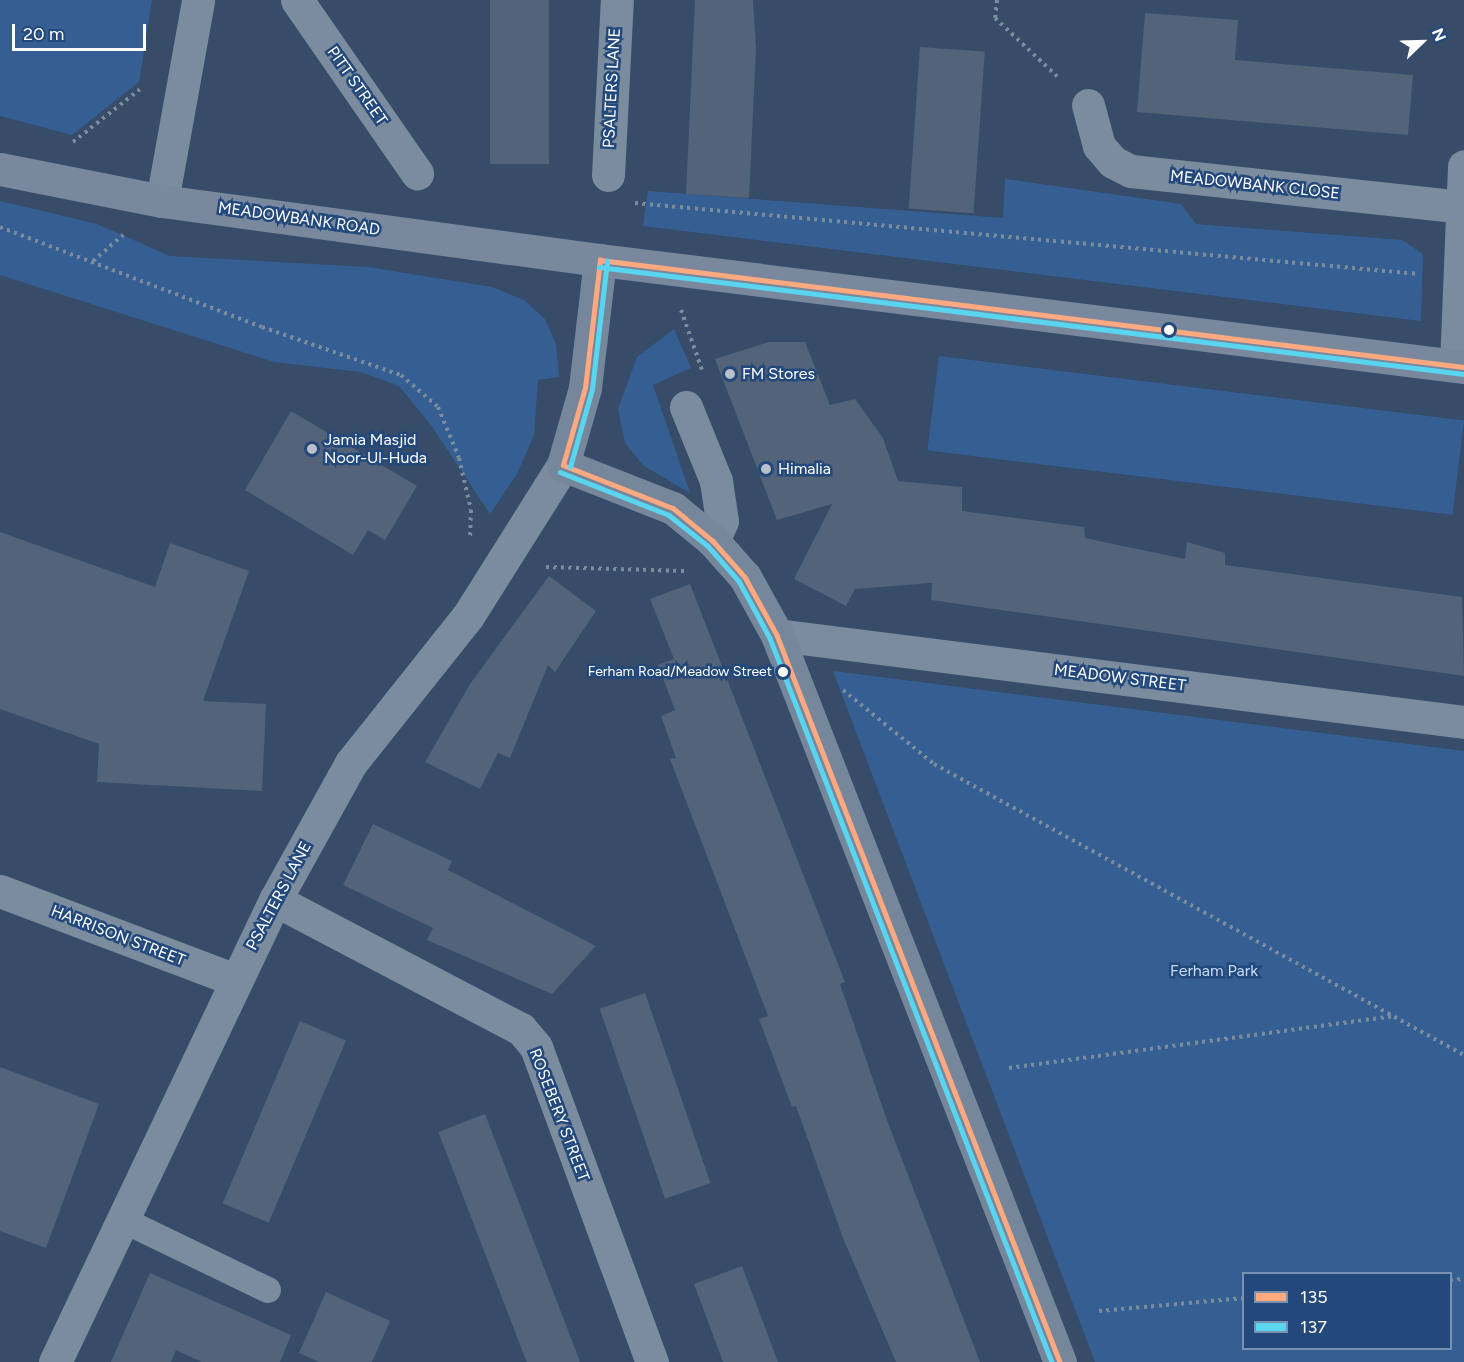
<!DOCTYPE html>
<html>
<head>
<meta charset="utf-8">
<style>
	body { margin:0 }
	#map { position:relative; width:1464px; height:1362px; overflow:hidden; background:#364c68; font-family:Figtree,sans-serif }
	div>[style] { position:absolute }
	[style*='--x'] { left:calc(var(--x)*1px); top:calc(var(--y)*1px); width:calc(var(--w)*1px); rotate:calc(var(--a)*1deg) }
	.green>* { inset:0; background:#355f93; transform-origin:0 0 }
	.building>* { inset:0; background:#52637a; transform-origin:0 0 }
	.path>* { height:4px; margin-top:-2px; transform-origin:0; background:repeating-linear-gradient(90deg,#7c8c9f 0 3px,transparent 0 7.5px) }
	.lane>* { height:26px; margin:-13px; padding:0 13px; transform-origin:13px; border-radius:13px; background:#7c8c9f }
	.street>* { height:33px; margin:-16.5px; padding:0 16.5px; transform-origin:16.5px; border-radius:16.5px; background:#7c8c9f }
	.secondary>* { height:33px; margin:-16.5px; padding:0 16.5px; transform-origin:16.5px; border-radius:16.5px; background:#77879b }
	.primary>* { height:33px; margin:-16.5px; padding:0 16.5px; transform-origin:16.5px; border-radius:16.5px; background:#7a889e }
	.bus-1>* { height:4.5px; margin:-2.25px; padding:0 2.25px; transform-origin:2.25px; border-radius:2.25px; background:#ffa980 }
	.bus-2>* { height:4.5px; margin:-2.25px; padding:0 2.25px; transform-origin:2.25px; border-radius:2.25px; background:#5ad5f0 }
	.dots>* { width:16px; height:16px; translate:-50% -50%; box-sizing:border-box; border:3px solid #22487c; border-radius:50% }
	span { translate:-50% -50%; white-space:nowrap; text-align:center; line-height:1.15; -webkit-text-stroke:5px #22487c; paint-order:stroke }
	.bus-label { font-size:14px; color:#fff }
	.right { translate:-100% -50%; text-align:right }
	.street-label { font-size:16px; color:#fff }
	.poi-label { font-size:16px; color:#fff }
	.left { translate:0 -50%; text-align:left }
	.park-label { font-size:16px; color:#c9dcf5 }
	.legend { position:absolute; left:1242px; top:1272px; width:210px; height:78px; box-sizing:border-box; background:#22487c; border:2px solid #7a91b0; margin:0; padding:8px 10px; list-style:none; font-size:18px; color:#fff }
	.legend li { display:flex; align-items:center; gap:12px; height:30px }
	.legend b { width:30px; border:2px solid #7a91b0 }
	.north { position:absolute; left:1392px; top:12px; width:60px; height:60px; -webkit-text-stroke:4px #22487c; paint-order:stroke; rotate:67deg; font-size:16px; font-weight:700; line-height:24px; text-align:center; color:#fff }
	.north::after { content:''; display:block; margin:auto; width:21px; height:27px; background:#fff; clip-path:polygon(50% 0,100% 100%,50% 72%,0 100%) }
	.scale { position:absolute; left:12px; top:24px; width:134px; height:27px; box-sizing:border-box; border:3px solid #fff; border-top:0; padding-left:8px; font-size:18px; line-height:21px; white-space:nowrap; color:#fff; -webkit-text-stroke:4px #22487c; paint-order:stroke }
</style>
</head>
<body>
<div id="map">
	<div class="green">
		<i style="clip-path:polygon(0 0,152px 0,139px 82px,72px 135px,0 116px)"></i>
		<i style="clip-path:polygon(1005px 179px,1181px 204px,1196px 224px,1402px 240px,1423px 254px,1421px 321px,643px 226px,648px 191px,1003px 218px)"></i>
		<i style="clip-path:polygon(0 201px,97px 224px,170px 256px,368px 267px,492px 287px,524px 300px,545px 319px,556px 344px,559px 377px,538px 380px,534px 435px,517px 474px,490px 514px,431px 425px,399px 386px,361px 372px,274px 362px,0 275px)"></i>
		<i style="clip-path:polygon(674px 329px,691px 368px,653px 385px,690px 493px,644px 466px,625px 443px,618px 409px,637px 357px)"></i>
		<i style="left:939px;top:356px;width:529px;height:95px;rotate:7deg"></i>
		<i style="clip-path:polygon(evenodd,833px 671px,1464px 751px,1464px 1362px,1095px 1362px,833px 671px,1244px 1274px,1450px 1274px,1450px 1348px,1244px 1348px,1244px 1274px)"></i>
	</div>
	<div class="building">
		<i style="left:490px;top:0;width:59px;height:164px"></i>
		<i style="clip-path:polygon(695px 0,753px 0,756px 48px,749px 198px,686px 194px)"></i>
		<i style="clip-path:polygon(1145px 13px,1238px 20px,1235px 60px,1413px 75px,1408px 135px,1137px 112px)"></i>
		<i style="left:920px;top:47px;width:65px;height:162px;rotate:4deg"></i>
		<i style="clip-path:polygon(769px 342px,805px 342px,830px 405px,855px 399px,883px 438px,898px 481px,962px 487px,962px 511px,1084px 527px,1085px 538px,1185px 559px,1187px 542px,1225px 553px,1225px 565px,1462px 597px,1464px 676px,931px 600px,932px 583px,855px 589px,846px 606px,794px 579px,832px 504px,777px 520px,715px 359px)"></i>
		<i style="clip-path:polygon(291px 411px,417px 486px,385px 540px,368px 530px,353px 555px,245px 490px)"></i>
		<i style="clip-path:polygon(0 532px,155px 587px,170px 543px,249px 571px,203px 701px,266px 704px,262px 791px,97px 782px,99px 744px,0 709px)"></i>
		<i style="clip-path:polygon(549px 576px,596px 611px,555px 672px,548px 665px,510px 758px,498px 753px,480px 789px,425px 762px,470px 684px)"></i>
		<i style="clip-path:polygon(690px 584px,845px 982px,840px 984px,888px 1123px,980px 1362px,896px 1362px,843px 1238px,796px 1106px,792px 1107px,759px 1019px,768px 1016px,670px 759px,676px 758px,661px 716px,675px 710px,658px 665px,674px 659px,650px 599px)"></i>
		<i style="clip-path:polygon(373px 824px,452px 861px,448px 870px,596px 946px,552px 994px,427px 940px,433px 928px,343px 885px)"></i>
		<i style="left:645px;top:993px;width:201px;height:48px;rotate:71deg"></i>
		<i style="left:300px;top:1021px;width:50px;height:198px;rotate:23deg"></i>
		<i style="clip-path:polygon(0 1067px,99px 1104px,46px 1248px,0 1231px)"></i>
		<i style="left:485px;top:1114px;width:265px;height:50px;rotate:69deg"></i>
		<i style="clip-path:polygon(742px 1266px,778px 1362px,723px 1362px,694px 1284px)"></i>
		<i style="clip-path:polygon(150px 1273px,291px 1335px,280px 1362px,202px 1362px,176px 1350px,171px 1362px,111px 1362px)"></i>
		<i style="clip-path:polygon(326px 1292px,390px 1321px,372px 1362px,319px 1362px,299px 1353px)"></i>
	</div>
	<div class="path">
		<i style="--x:997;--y:0;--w:18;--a:96"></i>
		<i style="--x:995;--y:18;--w:89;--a:43.2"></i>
		<i style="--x:73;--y:142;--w:85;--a:-38.3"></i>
		<i style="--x:635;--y:203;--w:787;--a:5.17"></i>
		<i style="--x:0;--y:227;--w:280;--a:20.9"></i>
		<i style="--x:262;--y:327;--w:147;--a:19.1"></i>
		<i style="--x:401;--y:375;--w:49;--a:40.9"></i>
		<i style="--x:438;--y:407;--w:55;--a:67.6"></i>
		<i style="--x:459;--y:458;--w:53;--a:77"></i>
		<i style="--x:471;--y:510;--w:26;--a:92"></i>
		<i style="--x:93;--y:261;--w:40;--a:-41"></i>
		<i style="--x:681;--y:310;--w:64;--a:70.7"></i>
		<i style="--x:546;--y:567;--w:140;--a:1.6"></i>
		<i style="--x:843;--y:690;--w:117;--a:39.1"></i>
		<i style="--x:934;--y:764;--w:605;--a:28.77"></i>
		<i style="--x:1009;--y:1068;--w:387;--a:-7.7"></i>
		<i style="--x:1450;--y:1280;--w:14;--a:-4"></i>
		<i style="--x:1099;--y:1311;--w:146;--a:-5.1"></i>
	</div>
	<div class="lane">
		<i style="--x:123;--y:1220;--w:161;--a:25.8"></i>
	</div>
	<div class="street">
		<i style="--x:297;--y:0;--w:211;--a:55.3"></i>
		<i style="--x:1088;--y:105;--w:42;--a:75"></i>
		<i style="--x:1099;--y:146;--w:21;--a:49"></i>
		<i style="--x:1113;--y:162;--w:20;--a:27"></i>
		<i style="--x:1131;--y:171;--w:333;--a:6.2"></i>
		<i style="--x:608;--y:175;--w:175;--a:-87.1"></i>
		<i style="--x:162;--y:201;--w:204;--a:-79.8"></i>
		<i style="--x:1456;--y:366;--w:200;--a:-87.7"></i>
		<i style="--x:686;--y:407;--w:80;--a:67.9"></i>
		<i style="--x:716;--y:481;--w:40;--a:81.5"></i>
		<i style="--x:722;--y:521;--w:22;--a:114"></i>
		<i style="--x:777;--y:635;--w:692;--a:7.22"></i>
		<i style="--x:0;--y:891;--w:252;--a:20.7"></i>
		<i style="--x:275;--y:900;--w:278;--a:27.7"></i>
		<i style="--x:521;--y:1029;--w:23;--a:50"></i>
		<i style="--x:536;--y:1047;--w:336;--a:69.8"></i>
		<i style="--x:55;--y:1362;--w:512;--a:-64.54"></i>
		<i style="--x:275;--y:900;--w:157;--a:-61"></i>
		<i style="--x:351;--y:763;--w:188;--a:-51.5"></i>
		<i style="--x:468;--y:616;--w:178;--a:-57.8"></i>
	</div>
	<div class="secondary">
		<i style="--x:600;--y:260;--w:129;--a:96.7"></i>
		<i style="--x:585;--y:388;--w:80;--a:105.9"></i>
		<i style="--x:563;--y:465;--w:118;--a:21.4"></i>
		<i style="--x:673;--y:508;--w:52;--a:39.5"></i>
		<i style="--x:713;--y:541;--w:48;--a:48.4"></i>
		<i style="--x:745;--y:577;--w:66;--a:61.1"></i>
		<i style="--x:777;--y:635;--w:780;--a:68.73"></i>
	</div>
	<div class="primary">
		<i style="--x:0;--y:169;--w:165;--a:11.2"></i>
		<i style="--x:162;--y:201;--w:442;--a:7.7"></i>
		<i style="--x:600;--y:260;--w:871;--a:7.06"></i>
	</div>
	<div class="bus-1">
		<i style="--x:600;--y:260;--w:871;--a:7.06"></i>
		<i style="--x:563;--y:465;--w:118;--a:21.4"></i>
		<i style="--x:673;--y:508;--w:52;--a:39.5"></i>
		<i style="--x:713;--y:541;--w:48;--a:48.4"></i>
		<i style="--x:745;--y:577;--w:66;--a:61.1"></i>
		<i style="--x:777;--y:635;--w:780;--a:68.73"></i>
		<i style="--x:563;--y:465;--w:80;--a:-74.1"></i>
		<i style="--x:585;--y:388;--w:129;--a:-83.3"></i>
	</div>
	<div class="bus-2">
		<i style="--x:599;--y:267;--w:871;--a:7.06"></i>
		<i style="--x:570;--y:467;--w:81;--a:-74.2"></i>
		<i style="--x:592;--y:389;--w:129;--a:-83.3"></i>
		<i style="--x:560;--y:472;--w:117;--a:21.5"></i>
		<i style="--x:669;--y:515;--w:50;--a:38.5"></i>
		<i style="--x:708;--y:546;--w:47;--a:48.5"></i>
		<i style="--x:739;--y:581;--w:65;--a:61.5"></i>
		<i style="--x:770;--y:638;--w:777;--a:68.72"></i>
	</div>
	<div class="dots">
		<i style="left:1169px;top:330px;background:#fff"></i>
		<i style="left:730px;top:374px;background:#b9c0ca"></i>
		<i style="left:312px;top:449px;background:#b9c0ca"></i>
		<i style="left:766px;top:469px;background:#b9c0ca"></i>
		<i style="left:783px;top:672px;background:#fff"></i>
	</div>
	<div class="bus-label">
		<span class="right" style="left:772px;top:672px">Ferham Road/Meadow Street</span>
	</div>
	<div class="street-label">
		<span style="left:357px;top:86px;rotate:55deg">PITT STREET</span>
		<span style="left:612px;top:88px;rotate:-87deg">PSALTERS LANE</span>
		<span style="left:1255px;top:185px;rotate:6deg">MEADOWBANK CLOSE</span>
		<span style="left:299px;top:219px;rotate:8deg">MEADOWBANK ROAD</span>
		<span style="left:1120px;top:678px;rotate:7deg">MEADOW STREET</span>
		<span style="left:279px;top:896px;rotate:-62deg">PSALTERS LANE</span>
		<span style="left:118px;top:936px;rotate:21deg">HARRISON STREET</span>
		<span style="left:559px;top:1115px;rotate:69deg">ROSEBERY STREET</span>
	</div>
	<div class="poi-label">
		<span class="left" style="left:742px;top:374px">FM Stores</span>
		<span class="left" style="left:324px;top:449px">Jamia Masjid<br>Noor-Ul-Huda</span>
		<span class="left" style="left:778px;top:469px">Himalia</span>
	</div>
	<div class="park-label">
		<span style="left:1214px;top:971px">Ferham Park</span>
	</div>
	<ul class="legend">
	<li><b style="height:8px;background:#ffa980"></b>135</li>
	<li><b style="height:8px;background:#5ad5f0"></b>137</li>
	</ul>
	<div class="north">N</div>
	<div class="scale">20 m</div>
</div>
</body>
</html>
